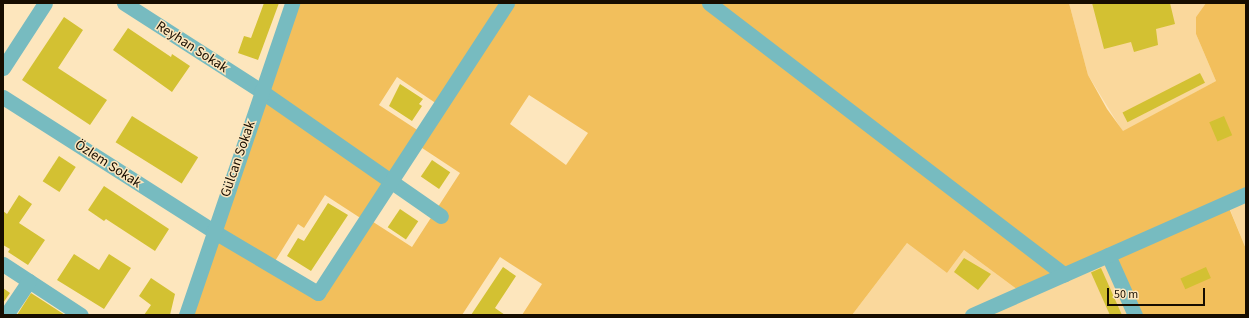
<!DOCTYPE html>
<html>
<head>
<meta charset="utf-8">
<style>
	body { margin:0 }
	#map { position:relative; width:1249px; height:318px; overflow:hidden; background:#fde6bd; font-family:"Source Sans 3",sans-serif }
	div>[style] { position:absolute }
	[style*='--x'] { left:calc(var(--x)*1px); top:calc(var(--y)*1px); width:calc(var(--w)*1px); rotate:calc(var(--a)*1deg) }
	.built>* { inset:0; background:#fad89c }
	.green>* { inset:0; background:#f2bf5c }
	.building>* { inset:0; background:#d3c132; transform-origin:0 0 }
	.street>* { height:15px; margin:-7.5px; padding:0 7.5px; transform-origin:7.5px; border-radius:7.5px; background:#77bbc0 }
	span { translate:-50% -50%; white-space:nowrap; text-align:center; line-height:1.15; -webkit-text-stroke:3px #fde6bd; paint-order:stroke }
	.street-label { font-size:14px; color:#170d00 }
	.frame { position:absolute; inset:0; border:4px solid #170d00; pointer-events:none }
	.scale { position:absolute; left:1107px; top:288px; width:98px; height:18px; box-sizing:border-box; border:2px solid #170d00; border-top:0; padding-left:5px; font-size:12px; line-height:14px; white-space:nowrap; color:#170d00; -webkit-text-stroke:3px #fde6bd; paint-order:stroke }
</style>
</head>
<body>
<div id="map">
	<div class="built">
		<i style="clip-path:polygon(1069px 3px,1206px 3px,1196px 17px,1196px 34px,1216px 81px,1123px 132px,1088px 75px)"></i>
		<i style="clip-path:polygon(1246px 194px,1246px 249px,1227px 202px)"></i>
		<i style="clip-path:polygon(907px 243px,947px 273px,964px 250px,1022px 293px,1108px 255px,1135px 315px,852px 315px)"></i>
	</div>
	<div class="green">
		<i style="clip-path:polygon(evenodd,292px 3px,1069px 3px,1088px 75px,1107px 109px,1123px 131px,1216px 81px,1196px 34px,1196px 17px,1206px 3px,1246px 3px,1246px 194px,1227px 203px,1246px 249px,1246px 315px,1135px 315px,1108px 255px,1022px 293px,964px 250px,947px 273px,907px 243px,852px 315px,522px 315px,542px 284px,500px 257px,462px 315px,186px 315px,292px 3px,397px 77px,440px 106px,422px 133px,379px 105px,397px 77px,292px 3px,529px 95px,588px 133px,566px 165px,510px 124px,529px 95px,292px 3px,416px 144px,460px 173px,412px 247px,367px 218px,416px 144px,292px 3px,325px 195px,365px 221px,317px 293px,272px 266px,298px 224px,304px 228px,325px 195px)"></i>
	</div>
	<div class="building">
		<i style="clip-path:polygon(264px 3px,279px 3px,258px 60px,238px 53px,244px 36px,251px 38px)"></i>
		<i style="clip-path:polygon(1092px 3px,1170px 3px,1175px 24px,1156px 29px,1158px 45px,1134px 52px,1131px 42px,1104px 49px)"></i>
		<i style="clip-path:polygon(64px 17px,83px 30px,58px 68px,107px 100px,90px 125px,22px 80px)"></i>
		<i style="clip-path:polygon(128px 28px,171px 57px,172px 54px,190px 66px,172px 92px,113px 50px)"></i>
		<i style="left:1200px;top:73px;width:11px;height:87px;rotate:63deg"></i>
		<i style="clip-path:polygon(400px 84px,423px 99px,419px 104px,422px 106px,412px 121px,389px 106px)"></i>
		<i style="left:132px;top:116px;width:78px;height:31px;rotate:32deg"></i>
		<i style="left:1224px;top:116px;width:21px;height:16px;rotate:67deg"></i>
		<i style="left:59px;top:156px;width:20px;height:30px;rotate:33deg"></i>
		<i style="left:432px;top:160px;width:22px;height:20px;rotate:34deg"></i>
		<i style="clip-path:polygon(104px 186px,169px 229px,155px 251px,106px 219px,104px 221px,88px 210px)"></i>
		<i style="clip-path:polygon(19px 195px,32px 204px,19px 223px,45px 240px,28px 265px,8px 252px,10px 249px,3px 245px,3px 211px,7px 214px)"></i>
		<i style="clip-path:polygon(328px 203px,348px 215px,311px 271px,287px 256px,298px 238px,304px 241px)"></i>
		<i style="left:400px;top:209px;width:22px;height:22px;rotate:34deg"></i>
		<i style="clip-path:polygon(74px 254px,99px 270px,109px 254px,131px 268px,104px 309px,57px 280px)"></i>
		<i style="clip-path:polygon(964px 258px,991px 274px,978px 290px,954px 272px)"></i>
		<i style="clip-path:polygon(503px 267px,516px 276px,495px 308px,505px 315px,471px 315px)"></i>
		<i style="left:1206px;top:267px;width:12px;height:28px;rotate:66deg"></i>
		<i style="left:1101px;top:268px;width:51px;height:11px;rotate:66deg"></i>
		<i style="clip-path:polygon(151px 278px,175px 294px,170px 315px,144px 315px,151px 305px,139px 296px)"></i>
		<i style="clip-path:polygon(3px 288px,10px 293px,3px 303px)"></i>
		<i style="clip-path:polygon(31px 293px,65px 315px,17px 315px)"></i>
	</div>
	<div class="street">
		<i style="--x:124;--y:3;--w:163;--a:32.7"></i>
		<i style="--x:261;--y:91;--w:219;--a:34.8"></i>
		<i style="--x:709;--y:3;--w:447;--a:37.4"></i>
		<i style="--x:3;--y:68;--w:77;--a:-57.1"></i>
		<i style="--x:3;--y:97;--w:249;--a:32.5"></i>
		<i style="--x:213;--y:231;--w:122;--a:30.6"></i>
		<i style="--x:318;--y:293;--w:346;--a:-56.9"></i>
		<i style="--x:1108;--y:255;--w:66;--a:65.8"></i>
		<i style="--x:3;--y:264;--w:93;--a:33.2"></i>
		<i style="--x:6;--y:315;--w:41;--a:-55.9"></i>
		<i style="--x:186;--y:315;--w:330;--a:-71.2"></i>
		<i style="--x:972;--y:315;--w:300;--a:-23.8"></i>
	</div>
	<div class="street-label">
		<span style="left:192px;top:47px;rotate:33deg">Reyhan Sokak</span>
		<span style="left:238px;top:159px;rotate:-71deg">Gülcan Sokak</span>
		<span style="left:108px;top:164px;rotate:33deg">Özlem Sokak</span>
	</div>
	<div class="frame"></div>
	<div class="scale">50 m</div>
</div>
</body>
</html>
